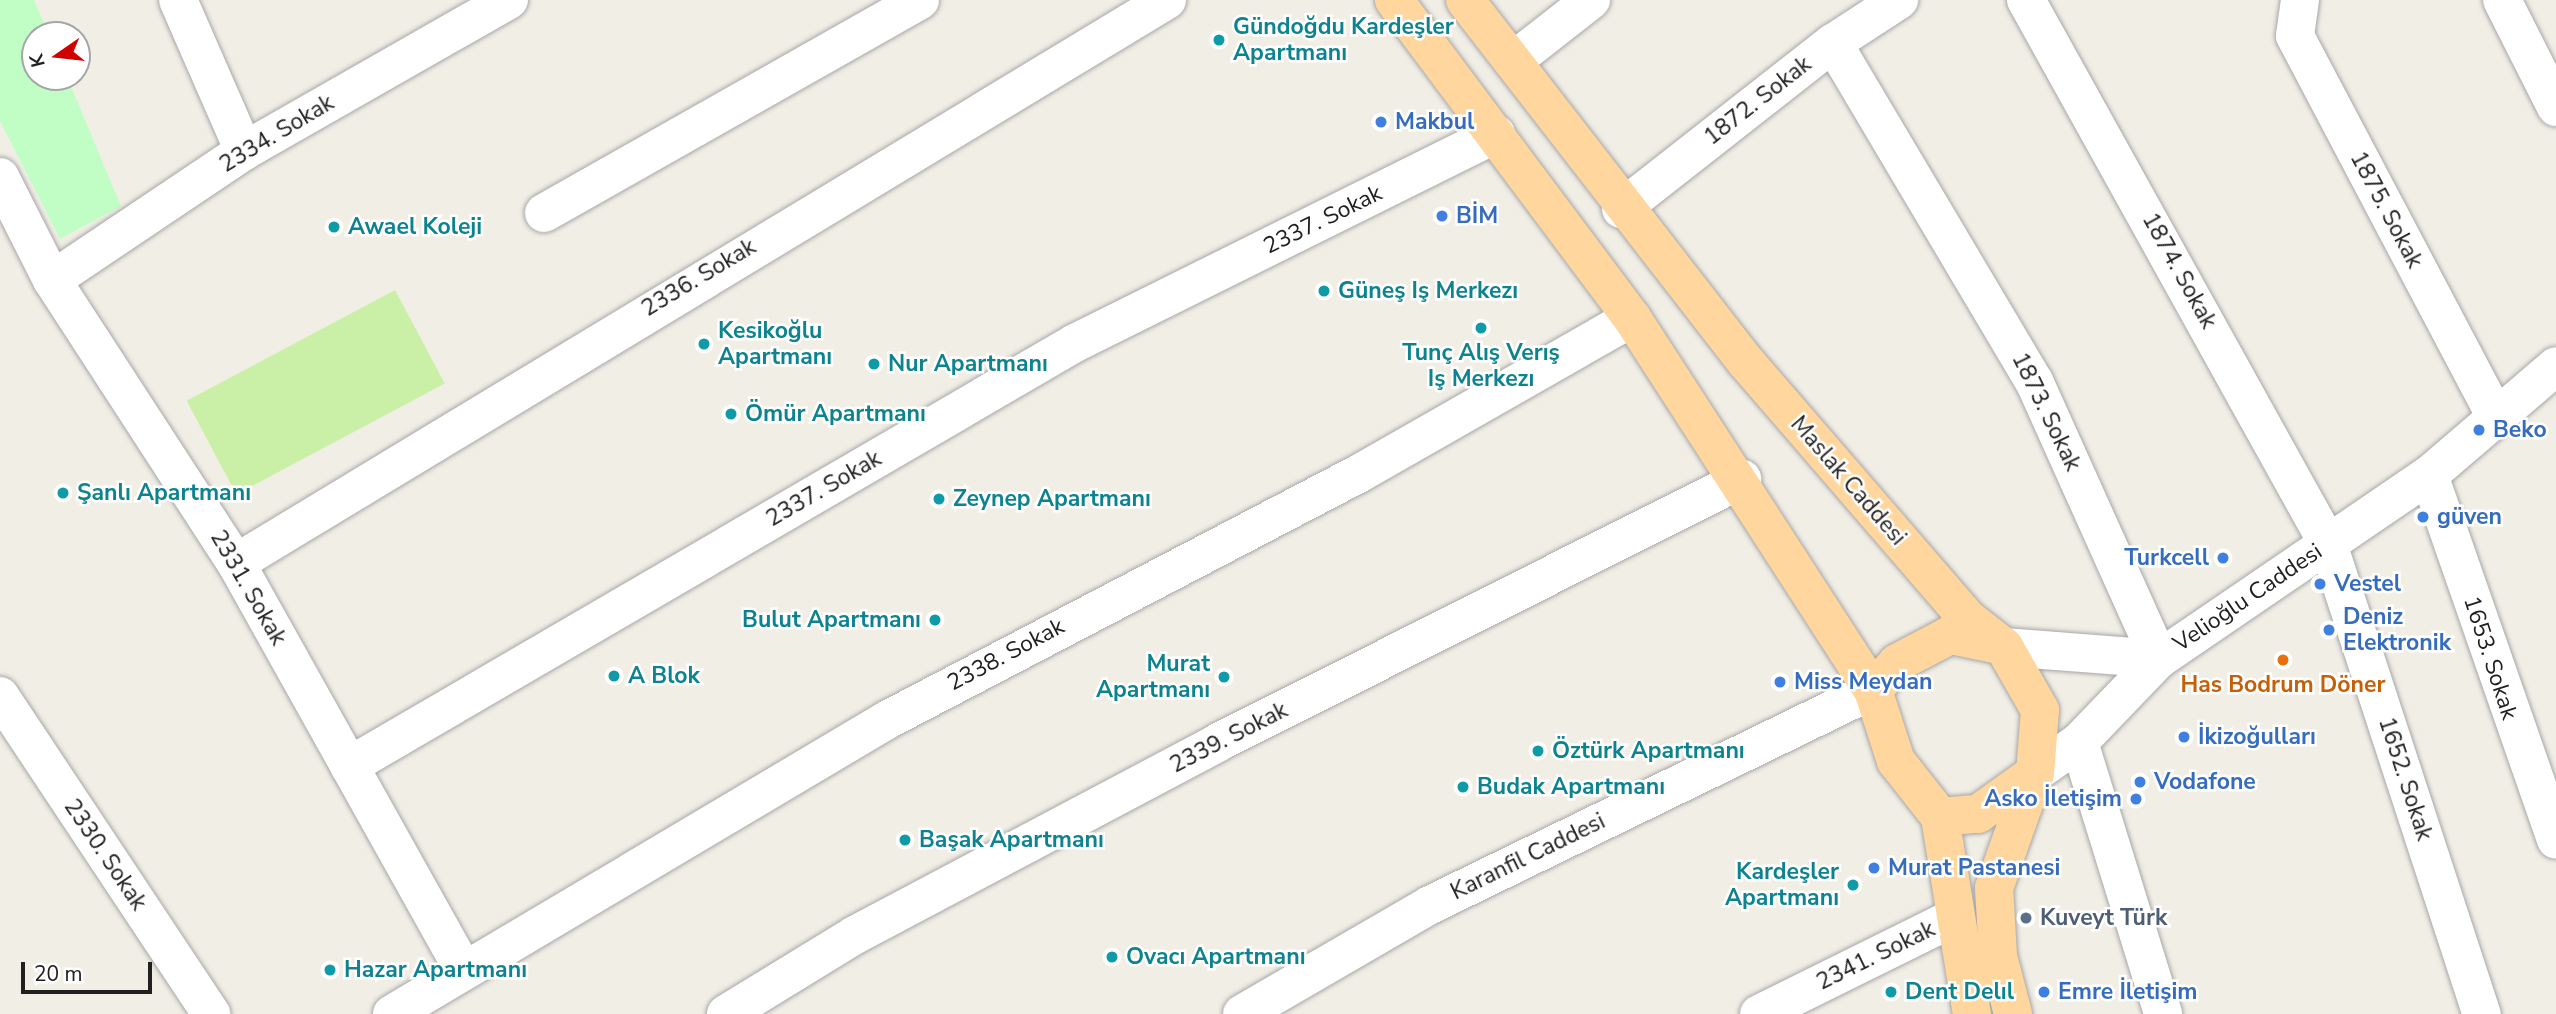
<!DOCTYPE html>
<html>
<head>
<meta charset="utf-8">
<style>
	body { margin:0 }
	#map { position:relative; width:2556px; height:1014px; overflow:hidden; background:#f1eee6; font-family:"Nunito Sans",sans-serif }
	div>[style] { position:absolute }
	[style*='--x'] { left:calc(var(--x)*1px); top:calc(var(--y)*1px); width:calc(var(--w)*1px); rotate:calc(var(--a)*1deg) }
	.grass>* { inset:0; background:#caf0a7; transform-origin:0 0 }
	.park>* { inset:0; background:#c0fec5 }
	.roads { filter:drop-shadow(0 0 2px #a7a7a7) drop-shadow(0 0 2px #a7a7a7) }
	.minor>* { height:38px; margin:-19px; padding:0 19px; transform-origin:19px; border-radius:19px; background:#fff }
	.major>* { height:38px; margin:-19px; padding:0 19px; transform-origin:19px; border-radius:19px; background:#ffd69d }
	.dots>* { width:19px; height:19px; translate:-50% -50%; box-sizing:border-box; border:4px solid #fff; border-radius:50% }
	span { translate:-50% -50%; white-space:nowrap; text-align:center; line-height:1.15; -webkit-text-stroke:5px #fff; paint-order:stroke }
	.culture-label { font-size:23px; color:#0d838f; font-weight:700 }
	.left { translate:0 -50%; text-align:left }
	.right { translate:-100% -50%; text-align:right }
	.street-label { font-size:23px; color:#202020 }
	.shop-label { font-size:23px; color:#366cbe; font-weight:700 }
	.food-label { font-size:23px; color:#c56008; font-weight:700 }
	.service-label { font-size:23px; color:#4e5e75; font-weight:700 }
	.north { position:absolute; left:21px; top:21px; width:70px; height:70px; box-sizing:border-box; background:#fff; border:2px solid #a6a6a6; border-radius:50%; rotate:256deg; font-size:19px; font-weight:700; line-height:28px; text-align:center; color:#202020 }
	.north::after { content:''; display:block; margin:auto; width:24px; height:32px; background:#d00200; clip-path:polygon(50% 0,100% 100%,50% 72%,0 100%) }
	.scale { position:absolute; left:21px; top:962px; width:131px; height:32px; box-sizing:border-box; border:4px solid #202020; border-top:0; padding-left:9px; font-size:21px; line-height:24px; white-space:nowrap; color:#202020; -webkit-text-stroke:5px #fff; paint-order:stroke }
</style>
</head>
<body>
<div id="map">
	<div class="grass">
		<i style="left:395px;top:290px;width:106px;height:236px;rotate:62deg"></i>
	</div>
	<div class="park">
		<i style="clip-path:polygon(0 0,34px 0,49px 35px,35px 35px,35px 77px,67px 77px,121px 206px,60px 239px,0 121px)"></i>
	</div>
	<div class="roads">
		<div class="minor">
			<i style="--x:178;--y:0;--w:165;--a:66.4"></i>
			<i style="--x:2026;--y:0;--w:622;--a:60.96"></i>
			<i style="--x:2328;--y:544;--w:495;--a:71.9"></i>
			<i style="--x:2300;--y:0;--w:36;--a:98"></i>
			<i style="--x:2295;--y:36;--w:429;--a:62.2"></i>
			<i style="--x:2502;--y:0;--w:120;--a:63.2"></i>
			<i style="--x:1833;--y:43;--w:393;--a:59.3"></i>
			<i style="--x:2034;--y:381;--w:305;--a:65.8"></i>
			<i style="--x:1513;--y:61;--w:99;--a:-38"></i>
			<i style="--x:0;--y:177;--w:115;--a:63.2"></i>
			<i style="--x:52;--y:280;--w:338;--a:57"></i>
			<i style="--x:236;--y:563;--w:466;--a:60.8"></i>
			<i style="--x:1621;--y:209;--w:269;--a:-38.1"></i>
			<i style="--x:1833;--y:43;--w:79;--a:-33.1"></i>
			<i style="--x:544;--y:213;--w:432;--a:-29.5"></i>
			<i style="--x:52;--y:280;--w:231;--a:-33.9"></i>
			<i style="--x:244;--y:151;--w:305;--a:-29.7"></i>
			<i style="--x:2429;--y:475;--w:386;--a:70.8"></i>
			<i style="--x:236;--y:563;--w:1088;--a:-31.16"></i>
			<i style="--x:2004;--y:647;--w:155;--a:4.4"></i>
			<i style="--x:0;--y:696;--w:382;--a:56.4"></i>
			<i style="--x:2079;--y:742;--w:285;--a:72.8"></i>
			<i style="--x:349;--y:766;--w:840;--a:-30.23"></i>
			<i style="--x:1075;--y:343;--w:470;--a:-26.4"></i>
			<i style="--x:2035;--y:773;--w:54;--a:-35.2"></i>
			<i style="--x:2079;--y:742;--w:115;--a:-46.1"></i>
			<i style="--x:2159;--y:659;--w:327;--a:-34.3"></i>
			<i style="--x:2429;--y:475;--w:167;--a:-40.6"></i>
			<i style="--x:392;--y:1014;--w:576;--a:-30.71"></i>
			<i style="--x:887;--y:720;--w:534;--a:-27.57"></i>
			<i style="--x:1360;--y:473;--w:313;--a:-29.7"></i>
			<i style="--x:726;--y:1014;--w:151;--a:-31.5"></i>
			<i style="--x:855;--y:935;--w:410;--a:-27.9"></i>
			<i style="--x:1217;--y:743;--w:588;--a:-26.7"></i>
			<i style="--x:1242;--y:1014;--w:217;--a:-30.1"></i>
			<i style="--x:1430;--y:905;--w:492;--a:-25.9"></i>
			<i style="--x:1759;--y:1014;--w:219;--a:-26.3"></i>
		</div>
		<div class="major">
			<i style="--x:1394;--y:0;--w:397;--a:53.2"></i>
			<i style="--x:1632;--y:318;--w:443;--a:57.1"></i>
			<i style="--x:1873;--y:690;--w:75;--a:72.1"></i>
			<i style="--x:1896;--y:761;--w:71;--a:51.8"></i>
			<i style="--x:1940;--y:817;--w:200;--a:80.8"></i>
			<i style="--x:1465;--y:0;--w:458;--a:52.2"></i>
			<i style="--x:1746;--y:362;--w:340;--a:49.2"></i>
			<i style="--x:1968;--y:619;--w:46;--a:37.9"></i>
			<i style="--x:2004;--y:647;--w:73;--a:60.3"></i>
			<i style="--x:2040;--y:710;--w:63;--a:94.5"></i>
			<i style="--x:2035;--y:773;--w:122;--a:109.6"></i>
			<i style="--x:1994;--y:888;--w:68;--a:86.6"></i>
			<i style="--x:1998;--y:956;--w:60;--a:75.5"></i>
			<i style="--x:1873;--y:690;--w:36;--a:-48"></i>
			<i style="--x:1897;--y:663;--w:60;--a:-27.8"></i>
			<i style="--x:1950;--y:635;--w:50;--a:11.5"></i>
			<i style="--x:1940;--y:817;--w:38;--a:-5"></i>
			<i style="--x:1978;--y:814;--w:70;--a:-35.7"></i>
		</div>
	</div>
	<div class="dots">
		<i style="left:1219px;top:40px;background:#0f9aa8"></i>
		<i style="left:1381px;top:122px;background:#3f7fe0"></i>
		<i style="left:1442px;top:216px;background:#3f7fe0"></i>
		<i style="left:334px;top:227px;background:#0f9aa8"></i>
		<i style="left:1324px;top:291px;background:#0f9aa8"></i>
		<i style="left:1481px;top:328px;background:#0f9aa8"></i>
		<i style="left:704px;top:344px;background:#0f9aa8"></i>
		<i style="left:874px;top:364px;background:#0f9aa8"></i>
		<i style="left:731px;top:414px;background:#0f9aa8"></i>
		<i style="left:2479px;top:430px;background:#3f7fe0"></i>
		<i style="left:63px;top:493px;background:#0f9aa8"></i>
		<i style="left:939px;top:499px;background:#0f9aa8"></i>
		<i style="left:2423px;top:517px;background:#3f7fe0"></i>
		<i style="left:2223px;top:558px;background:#3f7fe0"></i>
		<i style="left:2320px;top:584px;background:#3f7fe0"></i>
		<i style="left:935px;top:620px;background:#0f9aa8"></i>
		<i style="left:2329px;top:630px;background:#3f7fe0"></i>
		<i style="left:2283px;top:660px;background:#e8710a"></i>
		<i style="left:614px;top:676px;background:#0f9aa8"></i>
		<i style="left:1224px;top:677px;background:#0f9aa8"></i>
		<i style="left:1780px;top:682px;background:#3f7fe0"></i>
		<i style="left:2184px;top:737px;background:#3f7fe0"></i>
		<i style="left:1538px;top:751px;background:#0f9aa8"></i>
		<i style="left:2140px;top:782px;background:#3f7fe0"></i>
		<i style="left:1463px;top:787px;background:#0f9aa8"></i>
		<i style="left:2136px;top:799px;background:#3f7fe0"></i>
		<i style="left:905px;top:840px;background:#0f9aa8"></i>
		<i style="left:1874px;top:868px;background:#3f7fe0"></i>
		<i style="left:1853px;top:885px;background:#0f9aa8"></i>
		<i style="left:2026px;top:918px;background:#5c6f8a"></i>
		<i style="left:1112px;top:957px;background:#0f9aa8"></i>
		<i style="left:330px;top:970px;background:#0f9aa8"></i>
		<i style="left:1891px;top:992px;background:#0f9aa8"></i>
		<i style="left:2044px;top:992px;background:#3f7fe0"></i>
	</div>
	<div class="culture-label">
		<span class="left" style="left:1233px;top:40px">Gündoğdu Kardeşler<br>Apartmanı</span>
		<span class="left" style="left:348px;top:227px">Awael Koleji</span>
		<span class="left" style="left:1338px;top:291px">Güneş Iş Merkezı</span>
		<span class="left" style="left:718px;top:344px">Kesikoğlu<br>Apartmanı</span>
		<span style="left:1481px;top:366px">Tunç Alış Verış<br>Iş Merkezı</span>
		<span class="left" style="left:888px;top:364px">Nur Apartmanı</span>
		<span class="left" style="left:745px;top:414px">Ömür Apartmanı</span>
		<span class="left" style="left:77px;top:493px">Şanlı Apartmanı</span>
		<span class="left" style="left:953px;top:499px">Zeynep Apartmanı</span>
		<span class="right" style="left:921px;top:620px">Bulut Apartmanı</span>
		<span class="right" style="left:1210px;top:677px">Murat<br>Apartmanı</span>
		<span class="left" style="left:628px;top:676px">A Blok</span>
		<span class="left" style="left:1552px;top:751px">Öztürk Apartmanı</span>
		<span class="left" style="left:1477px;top:787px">Budak Apartmanı</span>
		<span class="left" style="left:919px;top:840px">Başak Apartmanı</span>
		<span class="right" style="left:1839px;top:885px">Kardeşler<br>Apartmanı</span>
		<span class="left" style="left:1126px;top:957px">Ovacı Apartmanı</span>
		<span class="left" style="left:344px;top:970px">Hazar Apartmanı</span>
		<span class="left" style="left:1905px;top:992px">Dent Delıl</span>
	</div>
	<div class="street-label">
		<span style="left:1758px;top:101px;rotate:-38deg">1872. Sokak</span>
		<span style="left:277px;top:134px;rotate:-31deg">2334. Sokak</span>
		<span style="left:2386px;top:210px;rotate:62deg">1875. Sokak</span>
		<span style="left:1323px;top:220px;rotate:-26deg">2337. Sokak</span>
		<span style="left:2179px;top:271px;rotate:61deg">1874. Sokak</span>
		<span style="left:699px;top:278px;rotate:-31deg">2336. Sokak</span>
		<span style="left:2046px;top:412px;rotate:64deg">1873. Sokak</span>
		<span style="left:1848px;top:481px;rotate:49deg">Maslak Caddesi</span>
		<span style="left:824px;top:489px;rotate:-30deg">2337. Sokak</span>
		<span style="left:248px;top:588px;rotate:60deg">2331. Sokak</span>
		<span style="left:2248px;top:598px;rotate:-34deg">Velioğlu Caddesi</span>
		<span style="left:1006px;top:655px;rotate:-28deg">2338. Sokak</span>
		<span style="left:2490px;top:658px;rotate:72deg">1653. Sokak</span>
		<span style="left:1229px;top:738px;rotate:-27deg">2339. Sokak</span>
		<span style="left:2405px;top:779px;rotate:72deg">1652. Sokak</span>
		<span style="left:105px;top:855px;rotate:56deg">2330. Sokak</span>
		<span style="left:1528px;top:857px;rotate:-26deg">Karanfil Caddesi</span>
		<span style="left:1876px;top:956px;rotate:-26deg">2341. Sokak</span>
	</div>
	<div class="shop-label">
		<span class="left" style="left:1395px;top:122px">Makbul</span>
		<span class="left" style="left:1456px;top:216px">BİM</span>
		<span class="left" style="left:2493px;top:430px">Beko</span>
		<span class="left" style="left:2437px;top:517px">güven</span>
		<span class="right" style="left:2209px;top:558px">Turkcell</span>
		<span class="left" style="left:2334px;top:584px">Vestel</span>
		<span class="left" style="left:2343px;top:630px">Deniz<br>Elektronik</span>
		<span class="left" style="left:1794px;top:682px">Miss Meydan</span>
		<span class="left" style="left:2198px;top:737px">İkizoğulları</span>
		<span class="left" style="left:2154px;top:782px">Vodafone</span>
		<span class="right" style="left:2122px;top:799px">Asko İletişim</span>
		<span class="left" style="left:1888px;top:868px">Murat Pastanesi</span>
		<span class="left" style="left:2058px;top:992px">Emre İletişim</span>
	</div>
	<div class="food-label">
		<span style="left:2283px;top:685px">Has Bodrum Döner</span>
	</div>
	<div class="service-label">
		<span class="left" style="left:2040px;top:918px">Kuveyt Türk</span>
	</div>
	<div class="north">K</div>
	<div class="scale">20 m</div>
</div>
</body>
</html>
